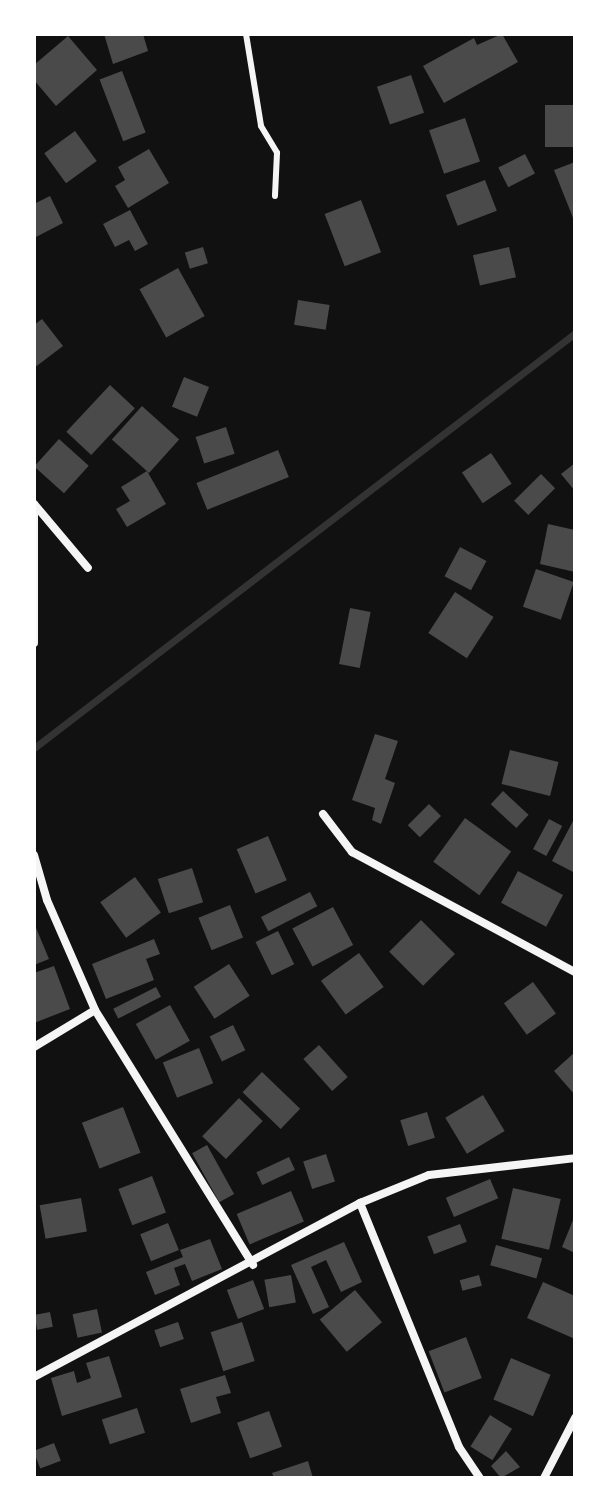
<!DOCTYPE html>
<html>
<head>
<meta charset="utf-8">
<style>
	body { margin:0 }
	#map { position:relative; width:609px; height:1512px; overflow:hidden; background:#111; font-family:Arial,sans-serif }
	div>[style] { position:absolute }
	[style*='--x'] { left:calc(var(--x)*1px); top:calc(var(--y)*1px); width:calc(var(--w)*1px); rotate:calc(var(--a)*1deg) }
	.stream>* { height:7px; margin:-3.5px; padding:0 3.5px; transform-origin:3.5px; border-radius:3.5px; background:#333 }
	.building>* { inset:0; background:#4a4a4a; transform-origin:0 0 }
	.service>* { height:6px; margin:-3px; padding:0 3px; transform-origin:3px; border-radius:3px; background:#f5f5f5 }
	.minor>* { height:8px; margin:-4px; padding:0 4px; transform-origin:4px; border-radius:4px; background:#f5f5f5 }
	span { translate:-50% -50%; white-space:nowrap; text-align:center; line-height:1.15; -webkit-text-stroke:6px #fff; paint-order:stroke }
	.frame { position:absolute; inset:0; border:36px solid #fff; pointer-events:none }
</style>
</head>
<body>
<div id="map">
	<div class="stream">
		<i style="--x:34;--y:748;--w:682;--a:-37.49"></i>
	</div>
	<div class="building">
		<i style="clip-path:polygon(104px 34px,143px 34px,148px 51px,113px 64px)"></i>
		<i style="clip-path:polygon(502px 34px,518px 62px,444px 103px,423px 66px,474px 38px,477px 45px)"></i>
		<i style="clip-path:polygon(68px 36px,97px 70px,56px 106px,34px 80px,34px 65px)"></i>
		<i style="left:122px;top:71px;width:66px;height:24px;rotate:69deg"></i>
		<i style="left:411px;top:75px;width:40px;height:36px;rotate:71deg"></i>
		<i style="left:545px;top:105px;width:30px;height:42px"></i>
		<i style="left:465px;top:118px;width:46px;height:38px;rotate:71deg"></i>
		<i style="left:75px;top:131px;width:37px;height:38px;rotate:54deg"></i>
		<i style="clip-path:polygon(149px 149px,169px 183px,128px 208px,115px 186px,125px 180px,118px 167px)"></i>
		<i style="left:525px;top:154px;width:22px;height:30px;rotate:63deg"></i>
		<i style="clip-path:polygon(575px 162px,575px 223px,554px 170px)"></i>
		<i style="left:485px;top:180px;width:33px;height:42px;rotate:69deg"></i>
		<i style="clip-path:polygon(50px 196px,63px 223px,34px 238px,34px 204px)"></i>
		<i style="left:361px;top:200px;width:56px;height:39px;rotate:69deg"></i>
		<i style="clip-path:polygon(130px 210px,148px 244px,135px 251px,129px 240px,115px 247px,103px 224px)"></i>
		<i style="left:203px;top:247px;width:17px;height:19px;rotate:73deg"></i>
		<i style="left:509px;top:247px;width:31px;height:37px;rotate:77deg"></i>
		<i style="left:178px;top:268px;width:55px;height:44px;rotate:61deg"></i>
		<i style="left:298px;top:300px;width:32px;height:25px;rotate:9deg"></i>
		<i style="clip-path:polygon(42px 319px,63px 346px,34px 368px,34px 325px)"></i>
		<i style="left:184px;top:377px;width:27px;height:32px;rotate:22deg"></i>
		<i style="left:110px;top:385px;width:34px;height:64px;rotate:43deg"></i>
		<i style="left:142px;top:406px;width:50px;height:45px;rotate:42deg"></i>
		<i style="left:226px;top:427px;width:28px;height:32px;rotate:72deg"></i>
		<i style="left:59px;top:439px;width:40px;height:37px;rotate:42deg"></i>
		<i style="left:278px;top:450px;width:29px;height:88px;rotate:68deg"></i>
		<i style="left:491px;top:453px;width:37px;height:35px;rotate:56deg"></i>
		<i style="clip-path:polygon(575px 463px,575px 491px,561px 474px)"></i>
		<i style="clip-path:polygon(147px 471px,166px 504px,127px 527px,116px 509px,130px 501px,121px 487px)"></i>
		<i style="left:541px;top:474px;width:20px;height:38px;rotate:45deg"></i>
		<i style="clip-path:polygon(548px 524px,575px 530px,575px 572px,540px 564px)"></i>
		<i style="left:460px;top:547px;width:30px;height:33px;rotate:28deg"></i>
		<i style="left:536px;top:569px;width:40px;height:40px;rotate:19deg"></i>
		<i style="left:455px;top:592px;width:46px;height:49px;rotate:33deg"></i>
		<i style="left:350px;top:608px;width:21px;height:57px;rotate:11deg"></i>
		<i style="clip-path:polygon(375px 734px,398px 741px,385px 779px,395px 783px,381px 824px,372px 820px,375px 808px,352px 800px)"></i>
		<i style="left:510px;top:750px;width:50px;height:35px;rotate:14deg"></i>
		<i style="left:503px;top:791px;width:35px;height:18px;rotate:43deg"></i>
		<i style="left:429px;top:804px;width:17px;height:30px;rotate:45deg"></i>
		<i style="left:465px;top:818px;width:57px;height:54px;rotate:36deg"></i>
		<i style="left:549px;top:819px;width:15px;height:34px;rotate:28deg"></i>
		<i style="clip-path:polygon(573px 821px,575px 822px,575px 873px,552px 861px)"></i>
		<i style="left:268px;top:836px;width:48px;height:34px;rotate:67deg"></i>
		<i style="left:192px;top:868px;width:36px;height:36px;rotate:72deg"></i>
		<i style="left:518px;top:871px;width:51px;height:36px;rotate:28deg"></i>
		<i style="left:135px;top:877px;width:44px;height:43px;rotate:54deg"></i>
		<i style="left:310px;top:892px;width:16px;height:55px;rotate:63deg"></i>
		<i style="left:230px;top:905px;width:35px;height:34px;rotate:68deg"></i>
		<i style="left:333px;top:907px;width:43px;height:46px;rotate:62deg"></i>
		<i style="left:421px;top:920px;width:48px;height:45px;rotate:45deg"></i>
		<i style="clip-path:polygon(34px 923px,49px 959px,34px 965px)"></i>
		<i style="left:278px;top:931px;width:37px;height:25px;rotate:64deg"></i>
		<i style="clip-path:polygon(154px 939px,160px 954px,146px 959px,154px 980px,106px 999px,92px 964px)"></i>
		<i style="left:359px;top:953px;width:42px;height:47px;rotate:54deg"></i>
		<i style="left:229px;top:964px;width:38px;height:42px;rotate:57deg"></i>
		<i style="clip-path:polygon(54px 966px,70px 1009px,34px 1023px,34px 973px)"></i>
		<i style="left:533px;top:982px;width:39px;height:36px;rotate:54deg"></i>
		<i style="left:156px;top:987px;width:11px;height:48px;rotate:63deg"></i>
		<i style="left:170px;top:1005px;width:41px;height:39px;rotate:61deg"></i>
		<i style="left:233px;top:1025px;width:28px;height:26px;rotate:64deg"></i>
		<i style="left:319px;top:1045px;width:43px;height:21px;rotate:48deg"></i>
		<i style="left:199px;top:1048px;width:38px;height:39px;rotate:68deg"></i>
		<i style="clip-path:polygon(575px 1052px,575px 1095px,554px 1071px)"></i>
		<i style="left:262px;top:1072px;width:53px;height:28px;rotate:44deg"></i>
		<i style="left:483px;top:1095px;width:42px;height:44px;rotate:59deg"></i>
		<i style="left:239px;top:1098px;width:33px;height:53px;rotate:44deg"></i>
		<i style="left:123px;top:1107px;width:49px;height:44px;rotate:69deg"></i>
		<i style="left:427px;top:1112px;width:27px;height:28px;rotate:73deg"></i>
		<i style="left:207px;top:1145px;width:56px;height:17px;rotate:61deg"></i>
		<i style="left:326px;top:1154px;width:29px;height:24px;rotate:72deg"></i>
		<i style="left:289px;top:1157px;width:14px;height:36px;rotate:65deg"></i>
		<i style="left:152px;top:1176px;width:39px;height:36px;rotate:69deg"></i>
		<i style="left:490px;top:1179px;width:21px;height:48px;rotate:67deg"></i>
		<i style="left:513px;top:1188px;width:49px;height:52px;rotate:13deg"></i>
		<i style="left:291px;top:1191px;width:33px;height:59px;rotate:67deg"></i>
		<i style="left:81px;top:1198px;width:34px;height:42px;rotate:80deg"></i>
		<i style="clip-path:polygon(575px 1215px,575px 1253px,562px 1247px)"></i>
		<i style="left:168px;top:1223px;width:29px;height:30px;rotate:68deg"></i>
		<i style="left:460px;top:1224px;width:19px;height:35px;rotate:69deg"></i>
		<i style="clip-path:polygon(210px 1239px,222px 1269px,192px 1281px,185px 1264px,174px 1268px,180px 1285px,155px 1295px,146px 1272px,183px 1257px,180px 1250px)"></i>
		<i style="clip-path:polygon(344px 1242px,362px 1282px,341px 1292px,326px 1260px,311px 1267px,329px 1307px,313px 1314px,291px 1265px)"></i>
		<i style="left:496px;top:1245px;width:48px;height:21px;rotate:16deg"></i>
		<i style="left:291px;top:1275px;width:28px;height:27px;rotate:80deg"></i>
		<i style="left:479px;top:1275px;width:11px;height:20px;rotate:75deg"></i>
		<i style="left:253px;top:1280px;width:31px;height:28px;rotate:69deg"></i>
		<i style="clip-path:polygon(543px 1282px,575px 1296px,575px 1339px,527px 1318px)"></i>
		<i style="left:355px;top:1290px;width:42px;height:46px;rotate:50deg"></i>
		<i style="left:97px;top:1309px;width:24px;height:25px;rotate:78deg"></i>
		<i style="left:50px;top:1312px;width:15px;height:16px;rotate:79deg"></i>
		<i style="left:178px;top:1322px;width:18px;height:25px;rotate:71deg"></i>
		<i style="left:242px;top:1322px;width:41px;height:33px;rotate:72deg"></i>
		<i style="left:466px;top:1337px;width:44px;height:40px;rotate:69deg"></i>
		<i style="clip-path:polygon(109px 1356px,122px 1397px,62px 1416px,51px 1378px,74px 1371px,77px 1383px,91px 1378px,86px 1363px)"></i>
		<i style="left:511px;top:1358px;width:43px;height:45px;rotate:23deg"></i>
		<i style="clip-path:polygon(225px 1375px,231px 1393px,216px 1397px,221px 1413px,191px 1423px,180px 1389px)"></i>
		<i style="left:137px;top:1408px;width:26px;height:37px;rotate:72deg"></i>
		<i style="left:269px;top:1411px;width:38px;height:34px;rotate:70deg"></i>
		<i style="left:490px;top:1415px;width:26px;height:37px;rotate:32deg"></i>
		<i style="left:54px;top:1443px;width:19px;height:22px;rotate:69deg"></i>
		<i style="clip-path:polygon(506px 1451px,520px 1467px,501px 1478px,491px 1466px)"></i>
		<i style="clip-path:polygon(308px 1461px,313px 1478px,274px 1478px,272px 1473px)"></i>
	</div>
	<div class="service">
		<i style="--x:246;--y:34;--w:93;--a:80.7"></i>
		<i style="--x:261;--y:126;--w:31;--a:59"></i>
		<i style="--x:277;--y:153;--w:43;--a:92.7"></i>
	</div>
	<div class="minor">
		<i style="--x:35;--y:505;--w:82;--a:49.9"></i>
		<i style="--x:34;--y:643;--w:139;--a:-90"></i>
		<i style="--x:323;--y:814;--w:48;--a:52.7"></i>
		<i style="--x:352;--y:852;--w:253;--a:28.3"></i>
		<i style="--x:34;--y:855;--w:47;--a:73.9"></i>
		<i style="--x:47;--y:900;--w:120;--a:66.4"></i>
		<i style="--x:95;--y:1010;--w:300;--a:58.2"></i>
		<i style="--x:34;--y:1047;--w:71;--a:-31.2"></i>
		<i style="--x:360;--y:1203;--w:263;--a:67.9"></i>
		<i style="--x:459;--y:1447;--w:37;--a:56"></i>
		<i style="--x:34;--y:1377;--w:370;--a:-28.1"></i>
		<i style="--x:360;--y:1203;--w:74;--a:-22.1"></i>
		<i style="--x:429;--y:1175;--w:147;--a:-6.6"></i>
		<i style="--x:544;--y:1478;--w:68;--a:-62.7"></i>
	</div>
	<div class="frame"></div>
</div>
</body>
</html>
